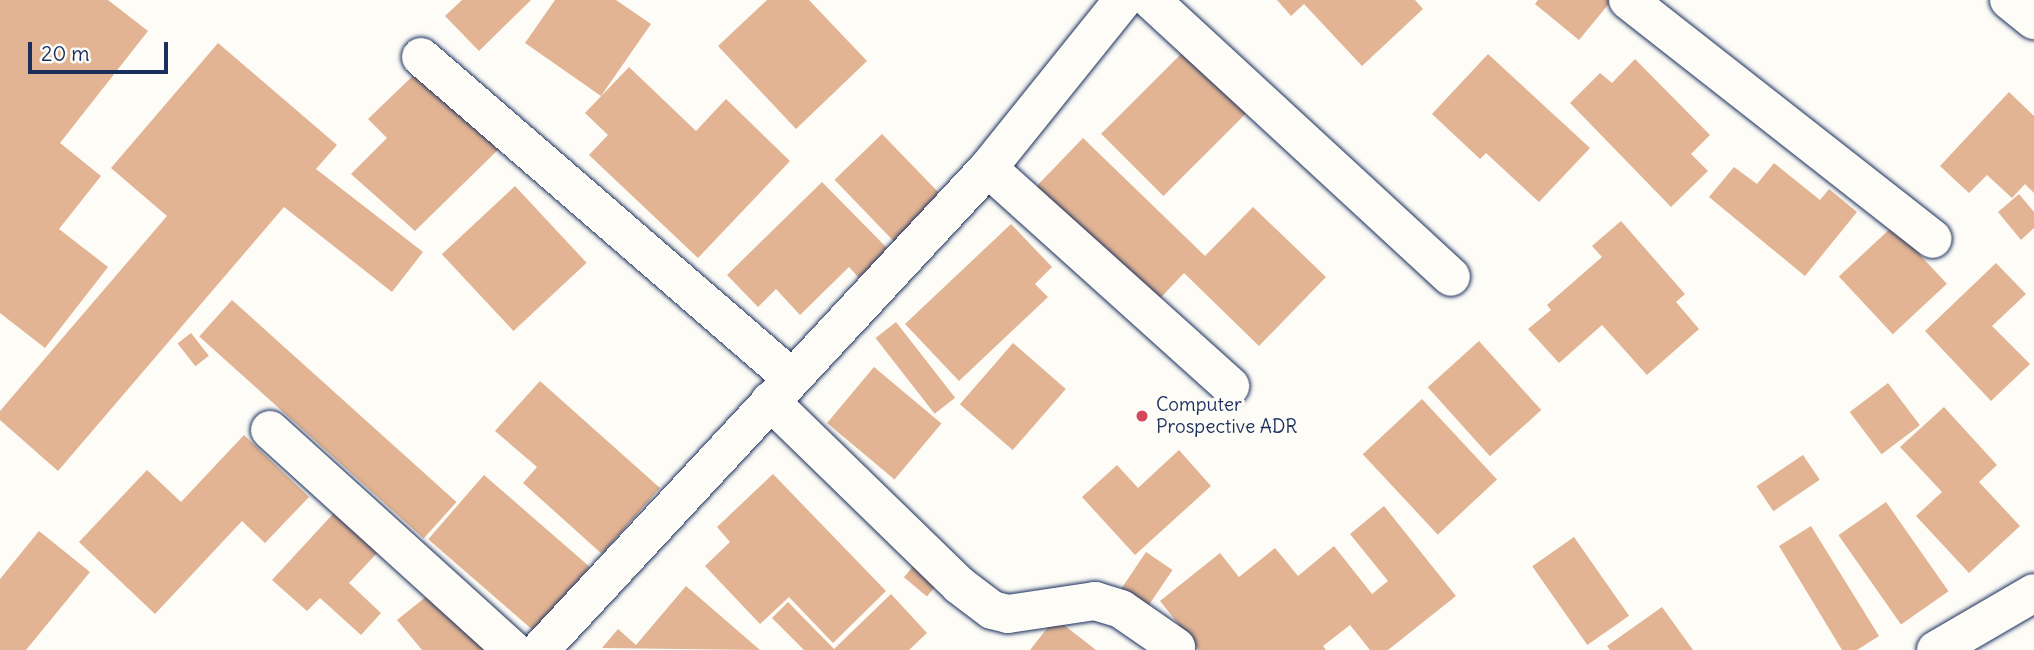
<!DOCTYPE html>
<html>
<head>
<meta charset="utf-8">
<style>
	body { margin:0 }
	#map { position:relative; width:2034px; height:650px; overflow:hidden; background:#fdfcf7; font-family:Delius,sans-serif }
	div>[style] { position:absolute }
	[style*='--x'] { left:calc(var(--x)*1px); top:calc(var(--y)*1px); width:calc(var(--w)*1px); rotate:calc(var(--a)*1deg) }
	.building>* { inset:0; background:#e2b493; transform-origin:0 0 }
	.roads { filter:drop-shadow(0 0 2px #1b2f5e) drop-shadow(0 0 2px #1b2f5e) }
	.street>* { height:38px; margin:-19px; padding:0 19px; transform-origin:19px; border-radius:19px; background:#fdfcf7 }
	.secondary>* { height:38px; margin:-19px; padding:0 19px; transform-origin:19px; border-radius:19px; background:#fdfcf7 }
	.dots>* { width:19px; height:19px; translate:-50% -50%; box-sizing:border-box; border:4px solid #fdfcf7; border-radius:50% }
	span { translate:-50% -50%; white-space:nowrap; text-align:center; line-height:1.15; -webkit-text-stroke:7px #fdfcf7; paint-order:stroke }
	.poi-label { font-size:19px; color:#1b2f5e }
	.left { translate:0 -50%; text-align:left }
	.scale { position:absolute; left:28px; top:42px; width:140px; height:32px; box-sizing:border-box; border:4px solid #1b2f5e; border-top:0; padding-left:9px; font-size:21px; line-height:24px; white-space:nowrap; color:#1b2f5e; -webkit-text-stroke:5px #fdfcf7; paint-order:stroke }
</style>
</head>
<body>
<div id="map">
	<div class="building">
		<i style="clip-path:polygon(0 0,108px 0,148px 31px,60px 143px,101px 176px,59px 229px,108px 267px,45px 348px,0 313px)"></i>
		<i style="clip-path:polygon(462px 0,531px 0,479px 51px,445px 16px)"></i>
		<i style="clip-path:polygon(555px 0,616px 0,651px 24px,601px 96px,525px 43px)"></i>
		<i style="clip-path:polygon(767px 0,809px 0,867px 61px,796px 129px,718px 46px)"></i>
		<i style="clip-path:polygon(1277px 0,1415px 0,1423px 9px,1362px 66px,1304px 4px,1291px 16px)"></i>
		<i style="clip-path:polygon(1538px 0,1612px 0,1579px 40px,1535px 4px)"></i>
		<i style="clip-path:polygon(218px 43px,337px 145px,316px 169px,423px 252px,392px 292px,284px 207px,58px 471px,0 420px,0 411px,167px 216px,111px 168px)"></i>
		<i style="left:1186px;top:49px;width:88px;height:120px;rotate:45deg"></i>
		<i style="clip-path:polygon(1488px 54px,1590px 148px,1539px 202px,1486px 153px,1480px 159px,1432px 114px)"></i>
		<i style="clip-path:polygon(1635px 59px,1710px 135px,1691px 154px,1708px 171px,1671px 207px,1570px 103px,1600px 73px,1612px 83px)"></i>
		<i style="clip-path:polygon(422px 67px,506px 142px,415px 231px,351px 174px,387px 138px,368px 119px)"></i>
		<i style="clip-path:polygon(629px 67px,696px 131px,726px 99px,790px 161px,698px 258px,589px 155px,608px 135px,585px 113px)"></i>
		<i style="clip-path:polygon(2009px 92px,2034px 116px,2034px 193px,2025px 184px,2012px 198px,1987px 175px,1969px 193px,1940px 166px)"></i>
		<i style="left:882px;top:134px;width:86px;height:66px;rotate:46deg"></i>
		<i style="clip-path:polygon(1083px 138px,1205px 256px,1253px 207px,1326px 277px,1259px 346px,1184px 273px,1151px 308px,1031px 192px)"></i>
		<i style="clip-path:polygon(1774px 163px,1820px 200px,1829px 189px,1857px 212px,1805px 276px,1709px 197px,1734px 167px,1757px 184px)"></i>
		<i style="clip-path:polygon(822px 182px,888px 249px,859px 278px,849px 267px,800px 315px,776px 289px,758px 307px,727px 275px)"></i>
		<i style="left:515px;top:186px;width:105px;height:100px;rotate:47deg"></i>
		<i style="clip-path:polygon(2019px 194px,2034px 212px,2034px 228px,2021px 240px,1998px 212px)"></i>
		<i style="clip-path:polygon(1621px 221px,1685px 294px,1676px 302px,1699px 329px,1647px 375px,1602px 325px,1559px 363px,1528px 329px,1551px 310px,1547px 305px,1602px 257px,1592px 246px)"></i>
		<i style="clip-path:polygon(1011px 224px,1052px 267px,1035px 284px,1048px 297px,959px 381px,905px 324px)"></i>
		<i style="left:1893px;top:226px;width:79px;height:74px;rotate:47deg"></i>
		<i style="clip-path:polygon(1996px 263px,2026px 294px,1992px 326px,2030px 364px,1991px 401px,1925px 331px)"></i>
		<i style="left:232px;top:300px;width:302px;height:49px;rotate:42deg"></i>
		<i style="left:896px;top:322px;width:96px;height:26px;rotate:52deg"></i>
		<i style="left:191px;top:333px;width:29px;height:17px;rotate:52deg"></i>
		<i style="left:1479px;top:341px;width:93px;height:69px;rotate:48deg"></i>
		<i style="left:1013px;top:343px;width:70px;height:81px;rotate:41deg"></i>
		<i style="left:874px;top:367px;width:88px;height:73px;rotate:40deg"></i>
		<i style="clip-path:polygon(540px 381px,660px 488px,602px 554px,523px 483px,537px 467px,495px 431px)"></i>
		<i style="left:1888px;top:383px;width:53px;height:48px;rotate:53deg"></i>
		<i style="left:1422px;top:399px;width:110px;height:81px;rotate:47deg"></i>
		<i style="clip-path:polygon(1944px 407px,1997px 465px,1979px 482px,2020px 526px,1969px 573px,1916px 516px,1942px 492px,1900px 447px)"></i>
		<i style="clip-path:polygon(244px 435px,309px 497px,265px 543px,242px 521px,155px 614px,79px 542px,147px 470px,181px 502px)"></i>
		<i style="clip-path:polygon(1179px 450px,1211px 486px,1135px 555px,1082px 497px,1117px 465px,1138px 488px)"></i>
		<i style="left:1803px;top:455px;width:30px;height:56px;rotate:56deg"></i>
		<i style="clip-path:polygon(773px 474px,886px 591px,833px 643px,789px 597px,760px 624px,705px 566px,730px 542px,717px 527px)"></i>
		<i style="left:484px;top:475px;width:140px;height:85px;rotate:41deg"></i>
		<i style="clip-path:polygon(344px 502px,379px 551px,349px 583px,381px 613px,361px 635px,320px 598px,307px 611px,272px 580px)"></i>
		<i style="left:1886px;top:502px;width:109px;height:58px;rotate:55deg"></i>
		<i style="clip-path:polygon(1384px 506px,1456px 596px,1388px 650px,1370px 650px,1350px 625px,1323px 646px,1326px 650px,1199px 650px,1160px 601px,1220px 553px,1239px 577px,1275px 548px,1298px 576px,1334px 546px,1372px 594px,1388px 581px,1350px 534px)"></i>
		<i style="clip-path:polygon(1811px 526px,1879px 636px,1857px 650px,1842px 650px,1779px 546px)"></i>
		<i style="clip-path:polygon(39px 531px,90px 572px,26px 650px,0 650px,0 579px)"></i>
		<i style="left:1574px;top:537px;width:96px;height:51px;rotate:55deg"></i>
		<i style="left:1146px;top:552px;width:32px;height:53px;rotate:34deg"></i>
		<i style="left:920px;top:558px;width:30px;height:25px;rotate:40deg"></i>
		<i style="clip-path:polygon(442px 584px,496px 650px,422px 650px,397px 620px)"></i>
		<i style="clip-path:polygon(686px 586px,760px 650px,602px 648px,618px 629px,636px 645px)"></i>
		<i style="clip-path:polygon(891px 594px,927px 633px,909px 650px,804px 650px,772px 618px,788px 602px,834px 649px)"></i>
		<i style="clip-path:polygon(1662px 607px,1693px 650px,1610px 650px,1607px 646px)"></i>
		<i style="clip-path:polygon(1055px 618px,1096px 650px,1030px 650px)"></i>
	</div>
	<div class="roads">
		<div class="street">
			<i style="--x:1151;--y:0;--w:408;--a:42.7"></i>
			<i style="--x:1628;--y:0;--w:387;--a:38.1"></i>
			<i style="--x:421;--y:57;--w:490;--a:40.9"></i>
			<i style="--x:988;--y:168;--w:326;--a:42"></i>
			<i style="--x:770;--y:401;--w:264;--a:44.2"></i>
			<i style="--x:959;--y:585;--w:41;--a:37.1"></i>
			<i style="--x:992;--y:610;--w:16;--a:14"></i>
			<i style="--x:1008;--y:614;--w:88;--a:-8.5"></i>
			<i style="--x:1095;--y:601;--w:27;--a:17"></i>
			<i style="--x:1121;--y:609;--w:67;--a:34.6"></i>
			<i style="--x:270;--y:430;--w:328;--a:42.2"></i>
			<i style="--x:540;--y:650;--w:658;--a:-47.09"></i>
			<i style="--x:988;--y:168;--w:216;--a:-51.2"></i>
		</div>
		<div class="secondary">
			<i style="--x:2009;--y:0;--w:32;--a:39"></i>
			<i style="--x:1936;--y:650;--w:113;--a:-30.2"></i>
		</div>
	</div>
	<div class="dots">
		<i style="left:1142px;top:416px;background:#d1495b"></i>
	</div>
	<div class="poi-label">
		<span class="left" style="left:1156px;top:416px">Computer<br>Prospective ADR</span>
	</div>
	<div class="scale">20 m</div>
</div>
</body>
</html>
